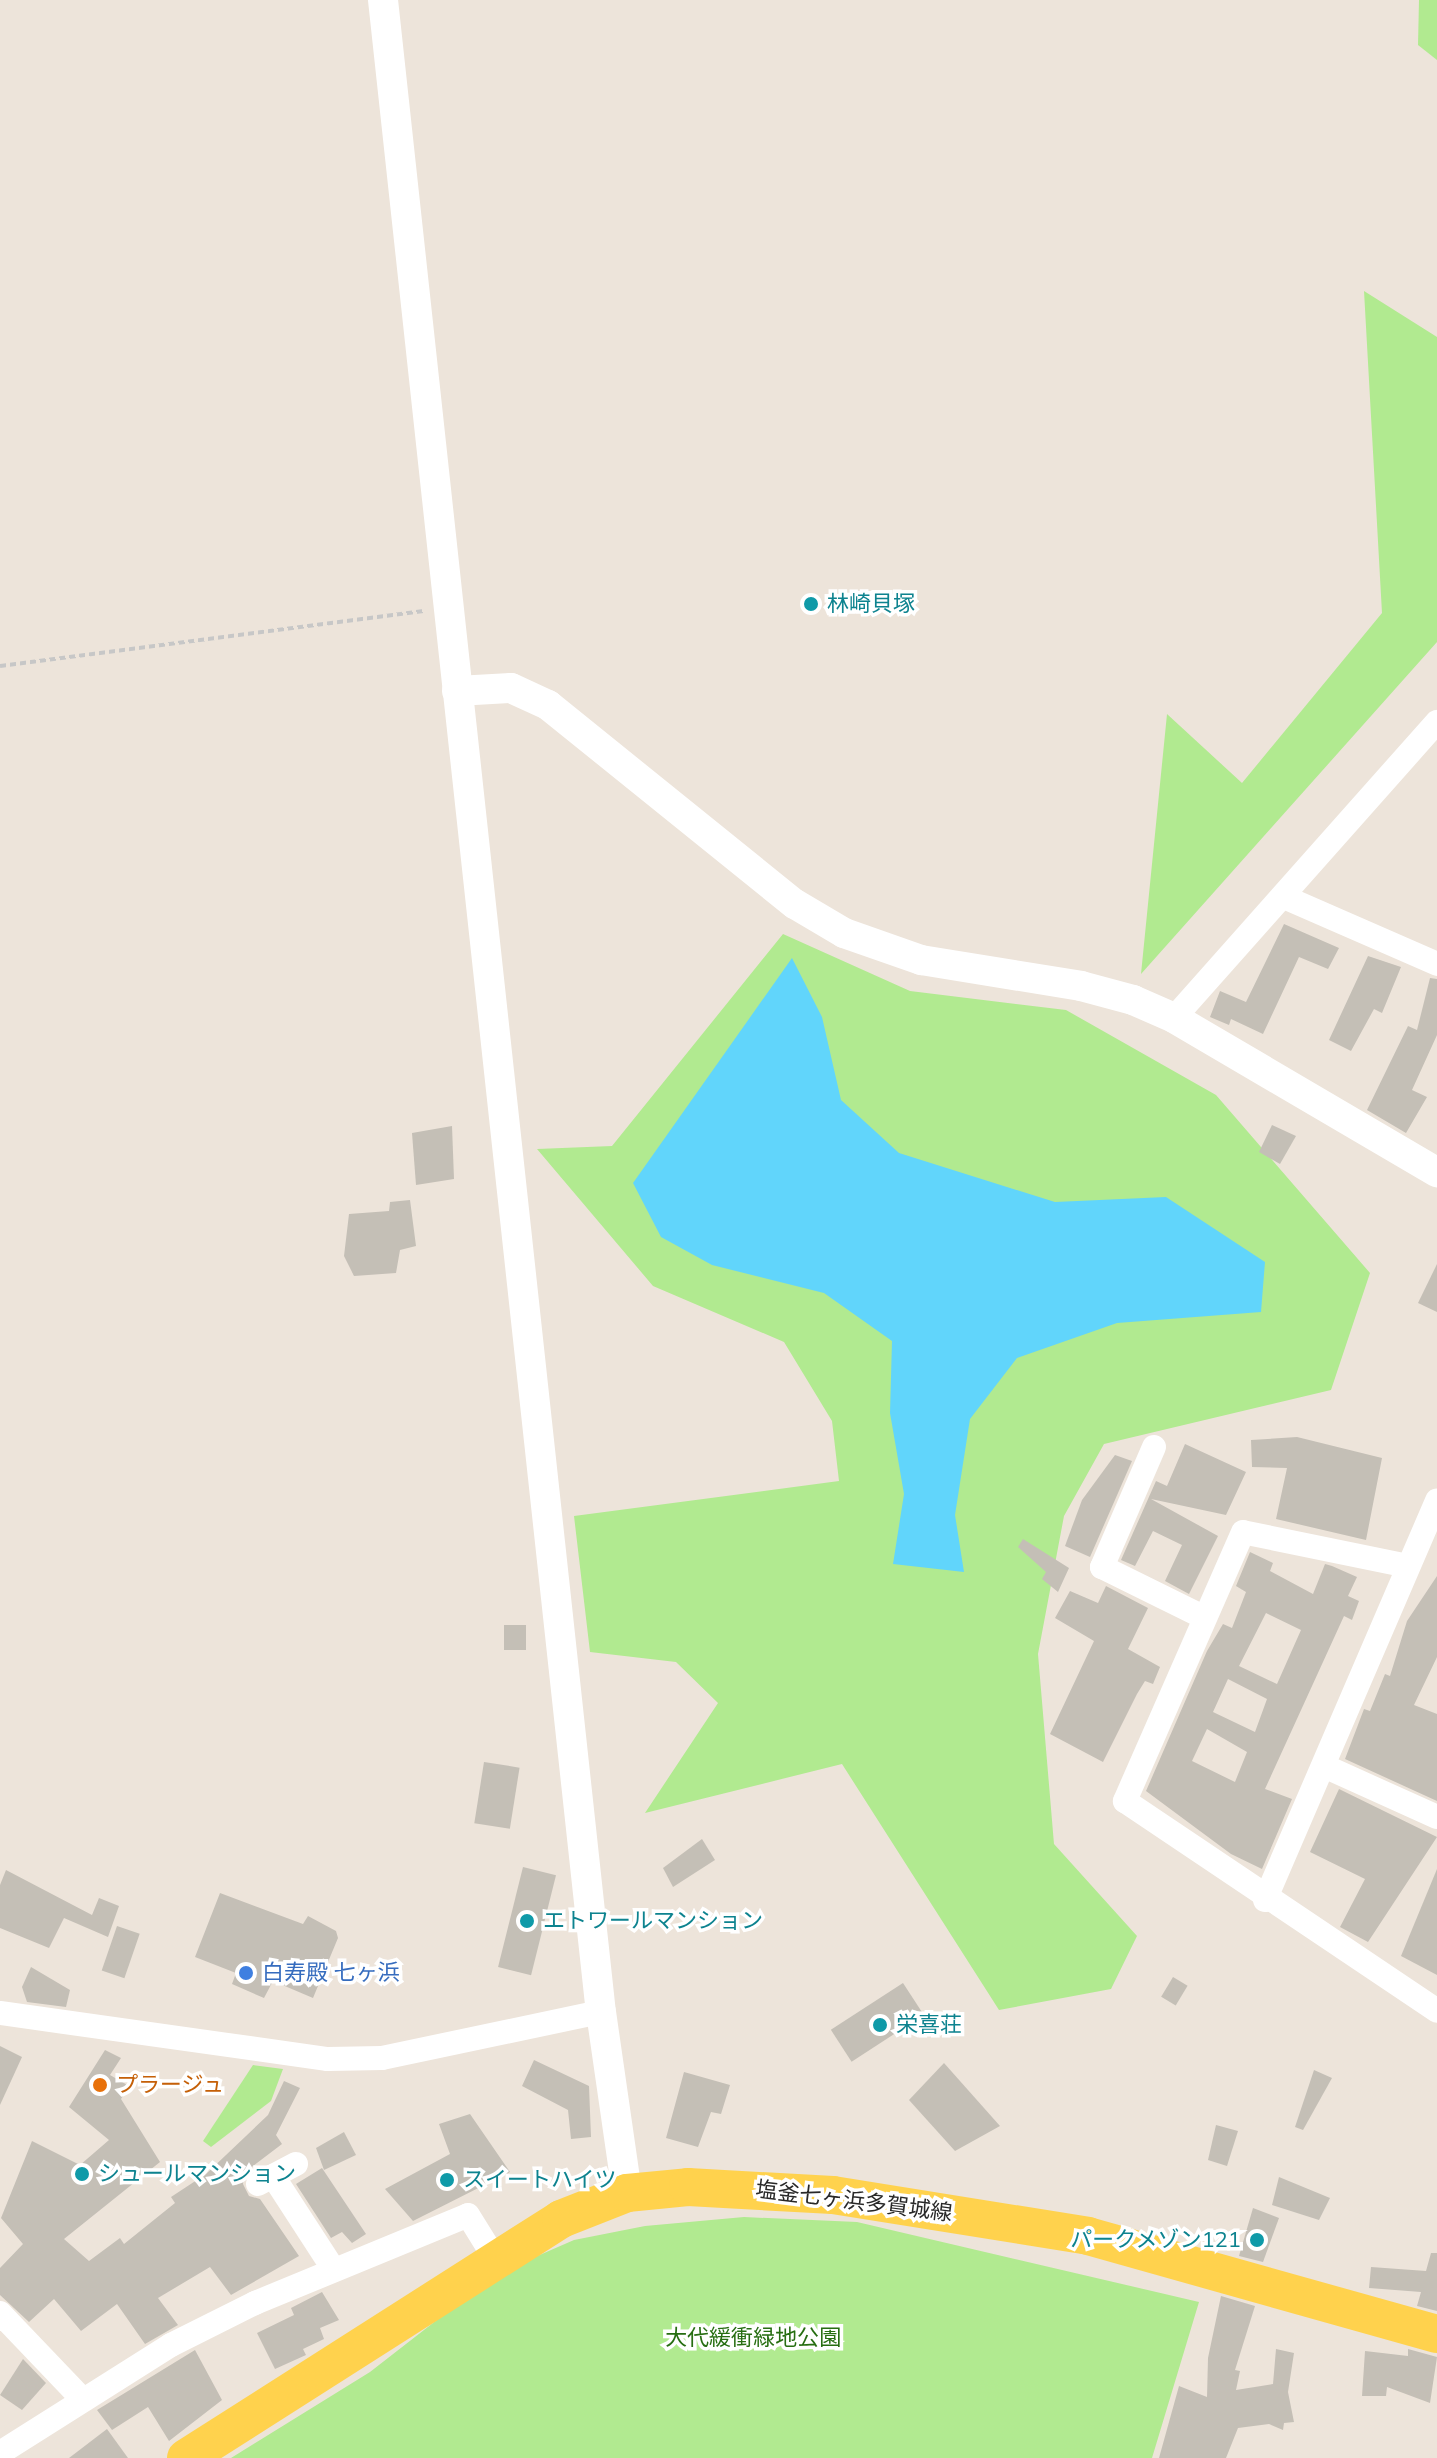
<!DOCTYPE html>
<html>
<head>
<meta charset="utf-8">
<style>
	body { margin:0 }
	#map { position:relative; width:1437px; height:2458px; overflow:hidden; background:#ede4da; font-family:Mulish,"Noto Sans JP",sans-serif }
	div>[style] { position:absolute }
	[style*='--x'] { left:calc(var(--x)*1px); top:calc(var(--y)*1px); width:calc(var(--w)*1px); rotate:calc(var(--a)*1deg) }
	.green>* { inset:0; background:#b1ea90 }
	.water>* { inset:0; background:#61d5fb }
	.building>* { inset:0; background:#c4bfb6; transform-origin:0 0 }
	.path>* { height:4px; margin-top:-2px; transform-origin:0; background:repeating-linear-gradient(90deg,#c7c7c7 0 6px,transparent 0 10px) }
	.minor>* { height:24px; margin:-12px; padding:0 12px; transform-origin:12px; border-radius:12px; background:#fff }
	.tertiary>* { height:30px; margin:-15px; padding:0 15px; transform-origin:15px; border-radius:15px; background:#fff }
	.primary>* { height:38px; margin:-19px; padding:0 19px; transform-origin:19px; border-radius:19px; background:#ffd24d }
	.dots>* { width:22px; height:22px; translate:-50% -50%; box-sizing:border-box; border:4px solid #fff; border-radius:50% }
	span { translate:-50% -50%; white-space:nowrap; text-align:center; line-height:1.15; -webkit-text-stroke:7px #fff; paint-order:stroke }
	.culture-label { font-size:22px; color:#0d838f }
	.left { translate:0 -50%; text-align:left }
	.right { translate:-100% -50%; text-align:right }
	.shop-label { font-size:22px; color:#366cbe }
	.food-label { font-size:22px; color:#c56008 }
	.street-label { font-size:22px; color:#292929 }
	.park-label { font-size:22px; color:#276e12 }
</style>
</head>
<body>
<div id="map">
	<div class="green">
		<i style="clip-path:polygon(1419px 0,1437px 0,1437px 60px,1418px 45px)"></i>
		<i style="clip-path:polygon(1364px 291px,1437px 337px,1437px 642px,1141px 974px,1167px 714px,1242px 783px,1382px 613px)"></i>
		<i style="clip-path:polygon(783px 934px,910px 991px,1066px 1010px,1216px 1095px,1370px 1273px,1331px 1390px,1104px 1444px,1064px 1516px,1038px 1654px,1054px 1844px,1137px 1936px,1111px 1989px,999px 2010px,842px 1764px,645px 1813px,718px 1703px,676px 1662px,590px 1652px,574px 1516px,839px 1481px,832px 1421px,784px 1342px,653px 1286px,537px 1149px,612px 1146px)"></i>
		<i style="clip-path:polygon(253px 2065px,283px 2069px,271px 2101px,211px 2147px,203px 2141px)"></i>
		<i style="clip-path:polygon(744px 2217px,857px 2222px,1199px 2302px,1152px 2458px,231px 2458px,370px 2372px,496px 2274px,574px 2240px,645px 2226px)"></i>
	</div>
	<div class="water">
		<i style="clip-path:polygon(792px 958px,822px 1017px,841px 1100px,899px 1153px,1055px 1202px,1166px 1197px,1265px 1262px,1261px 1312px,1117px 1323px,1017px 1358px,970px 1419px,955px 1515px,964px 1572px,893px 1564px,904px 1494px,890px 1413px,892px 1341px,824px 1293px,712px 1265px,661px 1237px,633px 1183px)"></i>
	</div>
	<div class="building">
		<i style="clip-path:polygon(1284px 924px,1339px 948px,1328px 969px,1299px 957px,1263px 1034px,1231px 1019px,1229px 1025px,1210px 1017px,1220px 991px,1246px 1002px)"></i>
		<i style="clip-path:polygon(1368px 956px,1401px 967px,1382px 1013px,1374px 1009px,1351px 1051px,1329px 1040px)"></i>
		<i style="clip-path:polygon(1430px 978px,1437px 979px,1437px 1035px,1412px 1090px,1427px 1097px,1406px 1133px,1367px 1110px,1408px 1026px,1417px 1030px)"></i>
		<i style="clip-path:polygon(1272px 1125px,1296px 1136px,1280px 1164px,1259px 1152px)"></i>
		<i style="clip-path:polygon(452px 1126px,454px 1179px,416px 1185px,412px 1133px)"></i>
		<i style="clip-path:polygon(410px 1200px,416px 1246px,400px 1250px,396px 1273px,354px 1276px,344px 1256px,349px 1214px,389px 1211px,390px 1202px)"></i>
		<i style="clip-path:polygon(1437px 1264px,1437px 1312px,1418px 1303px)"></i>
		<i style="clip-path:polygon(1297px 1437px,1382px 1458px,1366px 1540px,1276px 1519px,1287px 1468px,1252px 1467px,1251px 1440px)"></i>
		<i style="clip-path:polygon(1185px 1444px,1246px 1472px,1226px 1515px,1151px 1499px,1218px 1536px,1189px 1594px,1165px 1581px,1182px 1545px,1153px 1531px,1135px 1566px,1121px 1560px,1156px 1481px,1167px 1486px)"></i>
		<i style="clip-path:polygon(1115px 1455px,1132px 1461px,1090px 1557px,1065px 1546px,1082px 1500px)"></i>
		<i style="clip-path:polygon(1023px 1539px,1069px 1568px,1058px 1592px,1042px 1579px,1046px 1572px,1018px 1547px)"></i>
		<i style="clip-path:polygon(evenodd,1250px 1552px,1273px 1563px,1270px 1571px,1313px 1594px,1325px 1564px,1332px 1566px,1357px 1577px,1348px 1596px,1359px 1601px,1352px 1620px,1344px 1616px,1265px 1789px,1292px 1799px,1262px 1869px,1231px 1854px,1146px 1791px,1207px 1651px,1223px 1624px,1232px 1628px,1246px 1592px,1236px 1586px,1250px 1552px,1266px 1613px,1301px 1630px,1277px 1684px,1239px 1666px,1266px 1613px,1250px 1552px,1228px 1679px,1267px 1699px,1255px 1732px,1213px 1712px,1228px 1679px,1250px 1552px,1207px 1729px,1247px 1752px,1235px 1782px,1192px 1761px,1207px 1729px)"></i>
		<i style="clip-path:polygon(1437px 1576px,1437px 1657px,1414px 1705px,1437px 1714px,1437px 1801px,1345px 1759px,1364px 1709px,1370px 1711px,1385px 1674px,1390px 1676px,1407px 1621px)"></i>
		<i style="clip-path:polygon(1106px 1586px,1148px 1608px,1128px 1649px,1160px 1667px,1153px 1684px,1145px 1681px,1137px 1694px,1103px 1762px,1050px 1734px,1094px 1641px,1055px 1618px,1070px 1591px,1098px 1603px)"></i>
		<i style="left:504px;top:1625px;width:22px;height:25px"></i>
		<i style="left:484px;top:1762px;width:36px;height:62px;rotate:9deg"></i>
		<i style="clip-path:polygon(1339px 1789px,1437px 1837px,1368px 1942px,1340px 1927px,1365px 1879px,1310px 1852px)"></i>
		<i style="clip-path:polygon(702px 1839px,715px 1860px,673px 1887px,663px 1868px)"></i>
		<i style="left:523px;top:1867px;width:34px;height:103px;rotate:14deg"></i>
		<i style="clip-path:polygon(1437px 1869px,1437px 1975px,1401px 1956px)"></i>
		<i style="clip-path:polygon(6px 1870px,92px 1915px,99px 1898px,119px 1906px,108px 1937px,64px 1918px,49px 1948px,0 1928px,0 1885px)"></i>
		<i style="clip-path:polygon(220px 1893px,303px 1924px,308px 1916px,336px 1931px,338px 1938px,313px 1998px,273px 1981px,264px 1998px,232px 1984px,236px 1973px,195px 1957px)"></i>
		<i style="left:117px;top:1926px;width:24px;height:47px;rotate:19deg"></i>
		<i style="clip-path:polygon(31px 1967px,70px 1990px,66px 2007px,27px 2002px,22px 1987px)"></i>
		<i style="left:1173px;top:1977px;width:17px;height:23px;rotate:31deg"></i>
		<i style="left:903px;top:1983px;width:38px;height:86px;rotate:57deg"></i>
		<i style="clip-path:polygon(0 2046px,22px 2057px,0 2105px)"></i>
		<i style="clip-path:polygon(105px 2050px,121px 2058px,110px 2075px,129px 2086px,121px 2099px,160px 2162px,64px 2239px,89px 2261px,120px 2238px,124px 2244px,175px 2203px,171px 2197px,206px 2174px,268px 2115px,284px 2081px,300px 2088px,276px 2135px,282px 2144px,244px 2173px,243px 2184px,249px 2196px,260px 2199px,299px 2256px,231px 2295px,210px 2267px,158px 2298px,178px 2325px,145px 2344px,117px 2304px,81px 2331px,54px 2299px,29px 2322px,0 2295px,0 2268px,23px 2244px,1px 2218px,32px 2141px,80px 2165px,109px 2140px,69px 2107px)"></i>
		<i style="clip-path:polygon(534px 2060px,589px 2086px,591px 2137px,571px 2139px,568px 2110px,522px 2086px)"></i>
		<i style="clip-path:polygon(944px 2063px,1000px 2126px,955px 2151px,909px 2100px)"></i>
		<i style="clip-path:polygon(1314px 2070px,1332px 2078px,1303px 2130px,1295px 2127px)"></i>
		<i style="clip-path:polygon(684px 2072px,730px 2085px,721px 2114px,711px 2112px,698px 2147px,666px 2138px)"></i>
		<i style="clip-path:polygon(470px 2114px,510px 2172px,413px 2221px,385px 2189px,450px 2154px,439px 2124px)"></i>
		<i style="clip-path:polygon(1216px 2125px,1238px 2131px,1227px 2166px,1208px 2160px)"></i>
		<i style="clip-path:polygon(344px 2132px,356px 2155px,324px 2170px,316px 2148px)"></i>
		<i style="clip-path:polygon(322px 2168px,366px 2234px,352px 2243px,342px 2232px,331px 2238px,296px 2184px)"></i>
		<i style="clip-path:polygon(1279px 2177px,1330px 2198px,1319px 2220px,1272px 2205px)"></i>
		<i style="clip-path:polygon(1253px 2208px,1279px 2218px,1263px 2262px,1239px 2256px)"></i>
		<i style="clip-path:polygon(1431px 2253px,1437px 2253px,1437px 2311px,1417px 2306px,1421px 2292px,1369px 2288px,1371px 2267px,1426px 2271px)"></i>
		<i style="clip-path:polygon(322px 2292px,339px 2320px,320px 2328px,324px 2339px,303px 2349px,306px 2355px,275px 2369px,257px 2333px,294px 2315px,291px 2308px)"></i>
		<i style="clip-path:polygon(1221px 2296px,1255px 2306px,1235px 2370px,1240px 2371px,1236px 2390px,1273px 2384px,1276px 2349px,1294px 2353px,1288px 2392px,1294px 2422px,1284px 2423px,1283px 2430px,1269px 2424px,1238px 2428px,1226px 2458px,1159px 2458px,1179px 2386px,1207px 2397px,1208px 2358px)"></i>
		<i style="clip-path:polygon(1408px 2349px,1437px 2357px,1430px 2403px,1387px 2387px,1386px 2396px,1362px 2396px,1365px 2351px,1408px 2356px)"></i>
		<i style="clip-path:polygon(195px 2350px,222px 2400px,169px 2441px,148px 2407px,112px 2430px,97px 2410px)"></i>
		<i style="clip-path:polygon(23px 2359px,46px 2383px,22px 2410px,0 2395px)"></i>
		<i style="clip-path:polygon(107px 2429px,128px 2458px,69px 2458px)"></i>
	</div>
	<div class="path">
		<i style="--x:0;--y:666;--w:429;--a:-7.4"></i>
	</div>
	<div class="minor">
		<i style="--x:1284;--y:897;--w:167;--a:23.6"></i>
		<i style="--x:1174;--y:1018;--w:396;--a:-48.4"></i>
		<i style="--x:1154;--y:1447;--w:131;--a:113.4"></i>
		<i style="--x:1102;--y:1567;--w:113;--a:26.3"></i>
		<i style="--x:1408;--y:1566;--w:168;--a:-168.4"></i>
		<i style="--x:1243;--y:1532;--w:294;--a:113.7"></i>
		<i style="--x:1125;--y:1801;--w:376;--a:33.9"></i>
		<i style="--x:1324;--y:1766;--w:124;--a:24.3"></i>
		<i style="--x:1265;--y:1900;--w:435;--a:-66.7"></i>
		<i style="--x:0;--y:2013;--w:331;--a:8"></i>
		<i style="--x:328;--y:2059;--w:54;--a:-1.1"></i>
		<i style="--x:382;--y:2058;--w:224;--a:-11.9"></i>
		<i style="--x:273;--y:2176;--w:112;--a:57"></i>
		<i style="--x:258;--y:2184;--w:43;--a:-27.8"></i>
		<i style="--x:0;--y:2313;--w:120;--a:46.3"></i>
		<i style="--x:0;--y:2453;--w:202;--a:-32.3"></i>
		<i style="--x:171;--y:2345;--w:94;--a:-26.6"></i>
		<i style="--x:255;--y:2303;--w:230;--a:-22.4"></i>
		<i style="--x:468;--y:2215;--w:49;--a:58.2"></i>
	</div>
	<div class="tertiary">
		<i style="--x:383;--y:0;--w:2024;--a:83.82"></i>
		<i style="--x:601;--y:2012;--w:183;--a:81.8"></i>
		<i style="--x:457;--y:691;--w:54;--a:-3.2"></i>
		<i style="--x:511;--y:688;--w:41;--a:24.7"></i>
		<i style="--x:548;--y:705;--w:317;--a:38.9"></i>
		<i style="--x:795;--y:904;--w:57;--a:30.6"></i>
		<i style="--x:844;--y:933;--w:82;--a:19.3"></i>
		<i style="--x:921;--y:960;--w:162;--a:9.2"></i>
		<i style="--x:1081;--y:986;--w:54;--a:15.1"></i>
		<i style="--x:1133;--y:1000;--w:45;--a:23.7"></i>
		<i style="--x:1174;--y:1018;--w:305;--a:30.4"></i>
	</div>
	<div class="primary">
		<i style="--x:186;--y:2458;--w:445;--a:-32.5"></i>
		<i style="--x:561;--y:2219;--w:71;--a:-21.5"></i>
		<i style="--x:627;--y:2193;--w:61;--a:-5.6"></i>
		<i style="--x:688;--y:2187;--w:145;--a:3.2"></i>
		<i style="--x:833;--y:2195;--w:258;--a:9.1"></i>
		<i style="--x:1088;--y:2236;--w:362;--a:15.7"></i>
	</div>
	<div class="dots">
		<i style="left:811px;top:604px;background:#0f9aa8"></i>
		<i style="left:527px;top:1921px;background:#0f9aa8"></i>
		<i style="left:246px;top:1973px;background:#3f7fe0"></i>
		<i style="left:880px;top:2025px;background:#0f9aa8"></i>
		<i style="left:100px;top:2085px;background:#e8710a"></i>
		<i style="left:82px;top:2174px;background:#0f9aa8"></i>
		<i style="left:447px;top:2180px;background:#0f9aa8"></i>
		<i style="left:1257px;top:2240px;background:#0f9aa8"></i>
	</div>
	<div class="culture-label">
		<span class="left" style="left:827px;top:604px">林崎貝塚</span>
		<span class="left" style="left:543px;top:1921px">エトワールマンション</span>
		<span class="left" style="left:896px;top:2025px">栄喜荘</span>
		<span class="left" style="left:98px;top:2174px">シュールマンション</span>
		<span class="left" style="left:463px;top:2180px">スイートハイツ</span>
		<span class="right" style="left:1241px;top:2240px">パークメゾン121</span>
	</div>
	<div class="shop-label">
		<span class="left" style="left:262px;top:1973px">白寿殿 七ヶ浜</span>
	</div>
	<div class="food-label">
		<span class="left" style="left:116px;top:2085px">プラージュ</span>
	</div>
	<div class="street-label">
		<span style="left:854px;top:2201px;rotate:7deg">塩釜七ヶ浜多賀城線</span>
	</div>
	<div class="park-label">
		<span style="left:753px;top:2338px">大代緩衝緑地公園</span>
	</div>
</div>
</body>
</html>
